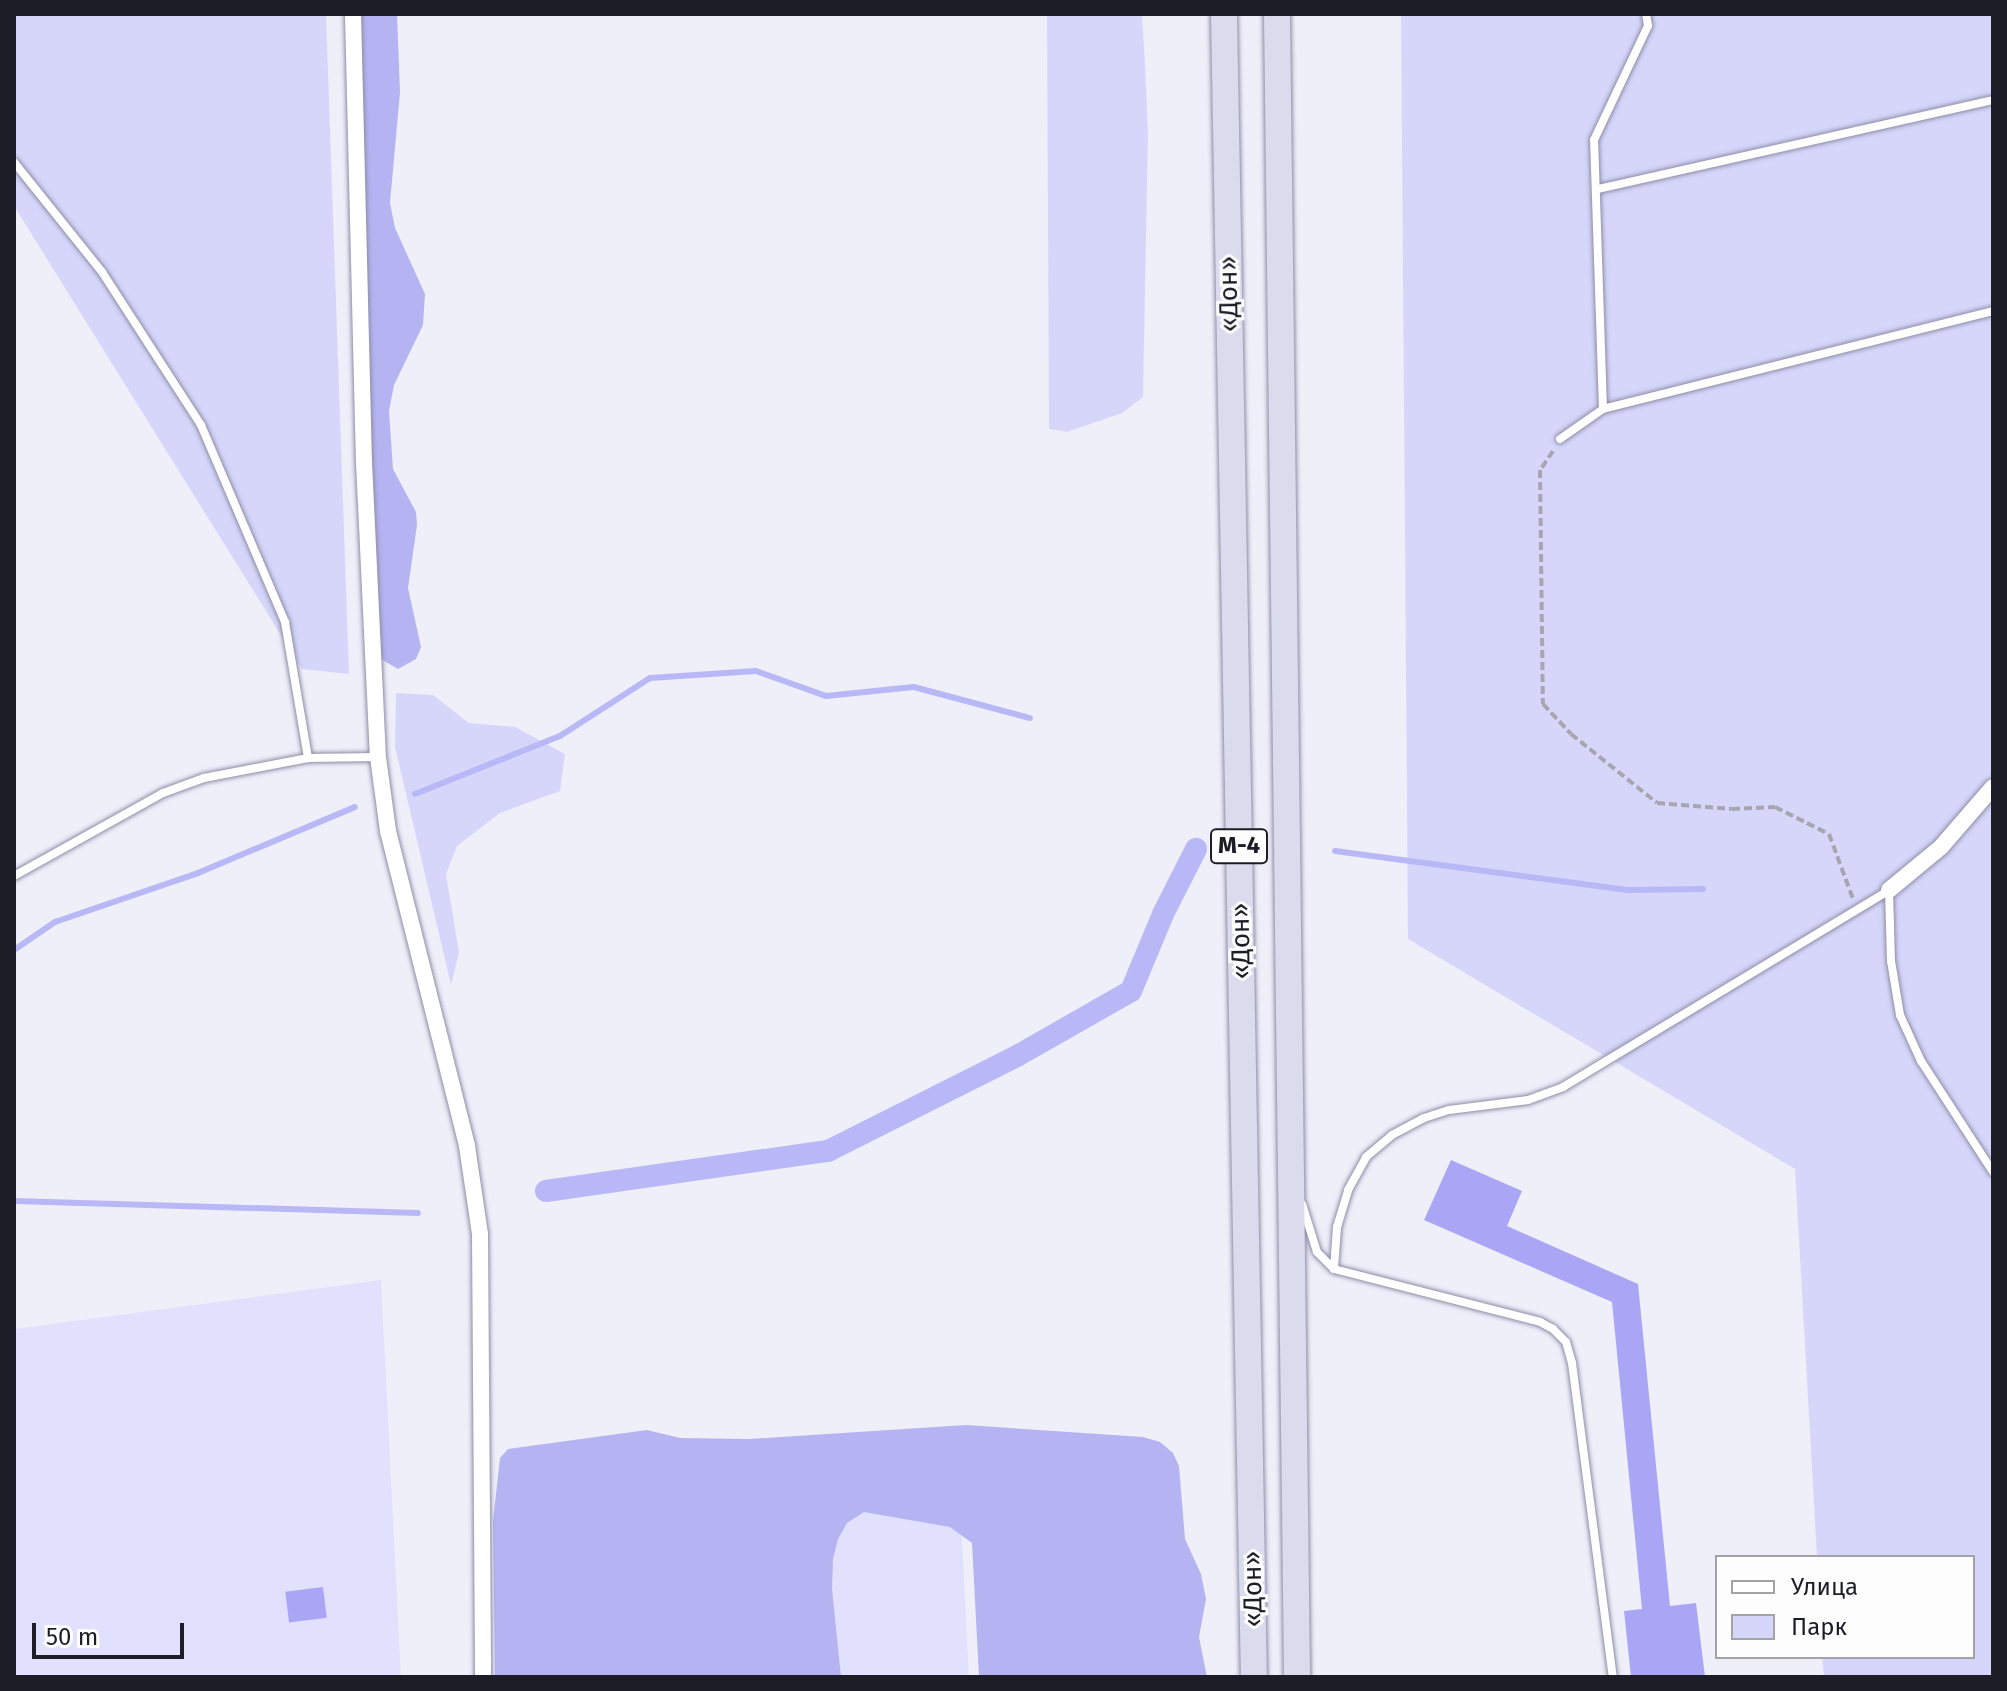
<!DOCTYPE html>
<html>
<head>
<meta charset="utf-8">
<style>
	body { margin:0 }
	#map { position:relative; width:2007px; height:1691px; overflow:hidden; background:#efeffa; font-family:"Fira Sans",sans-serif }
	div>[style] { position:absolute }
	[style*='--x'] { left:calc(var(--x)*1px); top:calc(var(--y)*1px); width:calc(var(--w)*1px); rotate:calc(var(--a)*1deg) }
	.built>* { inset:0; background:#e1e1fe }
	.green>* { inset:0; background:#d6d6fb }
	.forest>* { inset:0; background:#b5b3f2 }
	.stream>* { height:6px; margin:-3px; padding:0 3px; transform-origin:3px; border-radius:3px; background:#b9b8f7 }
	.canal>* { height:22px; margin:-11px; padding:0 11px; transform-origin:11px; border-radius:11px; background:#b9b8f7 }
	.building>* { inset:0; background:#aaa6f5; transform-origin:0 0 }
	.path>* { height:4px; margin-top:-2px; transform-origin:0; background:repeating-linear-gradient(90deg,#a6a6b0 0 8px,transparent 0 12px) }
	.roads { filter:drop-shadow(0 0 2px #8d8da7) drop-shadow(0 0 2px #8d8da7) }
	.service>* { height:8px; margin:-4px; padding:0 4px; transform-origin:4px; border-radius:4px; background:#fff }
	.minor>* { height:16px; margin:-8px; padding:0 8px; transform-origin:8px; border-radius:8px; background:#fff }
	.trunk>* { height:26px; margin:-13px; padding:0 13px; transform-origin:13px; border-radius:13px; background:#dbdbee }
	span { translate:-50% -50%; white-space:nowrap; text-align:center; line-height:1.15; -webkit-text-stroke:6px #fdfdfd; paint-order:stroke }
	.shield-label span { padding:2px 6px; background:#fdfdfd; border:2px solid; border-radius:6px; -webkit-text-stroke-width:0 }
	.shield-label { font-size:24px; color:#1d1d27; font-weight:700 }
	.street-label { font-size:26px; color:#1d1d27 }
	.frame { position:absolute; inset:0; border:16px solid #1d1d27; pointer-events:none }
	.legend { position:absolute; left:1715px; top:1555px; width:260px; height:104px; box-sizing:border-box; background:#fdfdfd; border:2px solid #a3a3a7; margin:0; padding:10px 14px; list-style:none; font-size:24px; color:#1d1d27 }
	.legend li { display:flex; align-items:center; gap:16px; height:40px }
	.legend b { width:40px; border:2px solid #a3a3a7 }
	.scale { position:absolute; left:32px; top:1623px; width:152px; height:36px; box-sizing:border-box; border:4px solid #1d1d27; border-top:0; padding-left:10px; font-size:24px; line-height:28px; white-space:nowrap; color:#1d1d27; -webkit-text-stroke:6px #fdfdfd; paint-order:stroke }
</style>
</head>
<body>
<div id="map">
	<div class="built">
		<i style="clip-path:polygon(381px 1280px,401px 1677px,14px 1677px,14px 1329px)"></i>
		<i style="clip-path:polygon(817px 1496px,961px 1521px,969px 1677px,824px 1677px)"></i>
	</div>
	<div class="green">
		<i style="clip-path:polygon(14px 14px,326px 14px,349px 674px,302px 669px,14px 206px)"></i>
		<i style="clip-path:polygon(1047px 14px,1142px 14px,1145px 64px,1148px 134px,1143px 397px,1122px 413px,1067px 432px,1049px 429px)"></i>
		<i style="clip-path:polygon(1401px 14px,1993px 14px,1993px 1677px,1824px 1677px,1822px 1657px,1973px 1657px,1973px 1557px,1817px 1557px,1795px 1169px,1408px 939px)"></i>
		<i style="clip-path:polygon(396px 693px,433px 695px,469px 723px,515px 727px,565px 754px,560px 791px,500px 813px,457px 846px,446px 874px,459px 952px,451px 985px,395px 747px)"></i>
	</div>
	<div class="forest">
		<i style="clip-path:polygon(361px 14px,397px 14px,400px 92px,390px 203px,395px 228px,425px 294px,423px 325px,394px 385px,389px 411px,393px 469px,416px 512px,417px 525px,408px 588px,421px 647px,416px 659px,398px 669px,381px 659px,369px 426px)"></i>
		<i style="clip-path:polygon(966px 1425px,1143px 1437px,1160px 1442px,1173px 1453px,1179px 1466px,1185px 1539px,1201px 1574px,1206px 1599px,1199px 1637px,1207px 1677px,979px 1677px,972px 1543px,950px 1527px,864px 1512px,847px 1523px,838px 1539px,833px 1559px,832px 1589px,841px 1677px,495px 1677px,493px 1521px,500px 1458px,508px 1449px,647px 1430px,680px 1438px,750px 1439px)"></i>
	</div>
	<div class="stream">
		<i style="--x:415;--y:794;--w:156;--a:-21.8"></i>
		<i style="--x:560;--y:736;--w:107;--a:-32.8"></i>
		<i style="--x:650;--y:678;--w:106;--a:-3.8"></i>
		<i style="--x:756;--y:671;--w:74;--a:19.7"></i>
		<i style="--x:826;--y:696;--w:88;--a:-5.8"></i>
		<i style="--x:914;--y:687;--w:120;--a:15"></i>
		<i style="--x:1335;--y:851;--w:297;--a:7.6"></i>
		<i style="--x:1629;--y:890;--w:74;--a:-0.8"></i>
		<i style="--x:14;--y:950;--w:50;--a:-34.3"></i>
		<i style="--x:55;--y:922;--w:151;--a:-18.9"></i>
		<i style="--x:198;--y:873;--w:170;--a:-22.8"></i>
		<i style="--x:14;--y:1201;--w:404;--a:1.7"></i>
	</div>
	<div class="canal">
		<i style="--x:546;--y:1191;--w:285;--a:-8.1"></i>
		<i style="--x:828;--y:1151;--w:212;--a:-26.7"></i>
		<i style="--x:1017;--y:1056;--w:131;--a:-29.7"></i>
		<i style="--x:1131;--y:991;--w:83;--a:-67.4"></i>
		<i style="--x:1163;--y:914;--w:73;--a:-63.1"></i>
	</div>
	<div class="building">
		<i style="clip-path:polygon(1451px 1160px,1522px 1191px,1507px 1226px,1638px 1284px,1670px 1606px,1696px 1603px,1705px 1677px,1631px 1677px,1624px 1611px,1642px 1609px,1612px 1302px,1424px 1220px)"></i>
		<i style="left:323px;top:1587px;width:31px;height:38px;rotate:83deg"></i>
	</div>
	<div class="path">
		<i style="--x:1553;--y:451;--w:23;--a:124"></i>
		<i style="--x:1540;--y:470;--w:234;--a:89.3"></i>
		<i style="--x:1543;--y:704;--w:41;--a:47"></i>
		<i style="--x:1571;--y:734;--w:110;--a:38.7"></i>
		<i style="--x:1657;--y:803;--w:75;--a:4.6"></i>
		<i style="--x:1732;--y:809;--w:43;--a:-2.7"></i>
		<i style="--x:1775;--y:807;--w:60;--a:26.6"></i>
		<i style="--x:1829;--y:834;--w:69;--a:69.7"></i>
	</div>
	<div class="roads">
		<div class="service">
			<i style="--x:14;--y:162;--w:141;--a:51.3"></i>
			<i style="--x:102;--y:272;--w:182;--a:57.1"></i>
			<i style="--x:201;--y:425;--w:214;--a:66.9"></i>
			<i style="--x:285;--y:622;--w:138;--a:80.4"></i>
			<i style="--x:1598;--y:189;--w:405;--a:-12.7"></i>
			<i style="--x:1603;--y:409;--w:269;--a:-91.9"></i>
			<i style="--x:1594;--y:140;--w:126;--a:-64.7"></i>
			<i style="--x:1648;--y:26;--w:12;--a:-99"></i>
			<i style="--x:1560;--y:439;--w:52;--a:-34.9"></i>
			<i style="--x:1603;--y:409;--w:402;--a:-14.1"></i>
			<i style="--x:14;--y:876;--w:171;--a:-29.1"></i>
			<i style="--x:163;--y:793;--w:44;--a:-20.1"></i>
			<i style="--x:204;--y:778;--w:106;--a:-10.9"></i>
			<i style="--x:308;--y:758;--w:70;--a:-0.8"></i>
			<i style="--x:1302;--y:1204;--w:50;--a:72.6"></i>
			<i style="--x:1317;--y:1252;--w:24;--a:45"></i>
			<i style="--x:1334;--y:1269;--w:213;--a:14.4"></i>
			<i style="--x:1540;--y:1322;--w:15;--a:28"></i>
			<i style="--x:1553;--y:1329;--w:18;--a:45"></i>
			<i style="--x:1566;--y:1342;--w:22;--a:74"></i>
			<i style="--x:1572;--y:1363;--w:317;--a:82.6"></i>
			<i style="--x:1334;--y:1269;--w:42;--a:-85.9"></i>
			<i style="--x:1337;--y:1227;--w:39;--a:-73"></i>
			<i style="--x:1348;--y:1190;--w:38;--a:-61"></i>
			<i style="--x:1366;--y:1157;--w:34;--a:-40"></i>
			<i style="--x:1392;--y:1135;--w:36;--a:-28"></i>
			<i style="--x:1424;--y:1118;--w:26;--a:-18"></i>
			<i style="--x:1449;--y:1110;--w:80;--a:-7.2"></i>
			<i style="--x:1528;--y:1100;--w:37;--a:-20"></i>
			<i style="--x:1563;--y:1087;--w:381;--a:-31.1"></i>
			<i style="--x:1889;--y:890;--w:71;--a:88.4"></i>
			<i style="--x:1891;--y:961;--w:55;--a:80.5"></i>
			<i style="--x:1900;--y:1015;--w:51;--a:65.5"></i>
			<i style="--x:1921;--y:1061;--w:132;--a:57"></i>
		</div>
		<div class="minor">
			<i style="--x:353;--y:14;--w:448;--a:88.6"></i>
			<i style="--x:364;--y:462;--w:295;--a:87.3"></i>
			<i style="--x:378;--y:757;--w:75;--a:82.3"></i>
			<i style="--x:388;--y:831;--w:325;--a:75.9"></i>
			<i style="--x:467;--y:1146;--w:89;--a:81.6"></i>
			<i style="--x:480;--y:1234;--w:443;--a:89.6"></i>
			<i style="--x:1889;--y:890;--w:67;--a:-39.6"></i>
			<i style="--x:1941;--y:847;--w:79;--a:-49.1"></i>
		</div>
		<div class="trunk">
			<i style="--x:1224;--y:14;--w:1663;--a:88.97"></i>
			<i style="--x:1277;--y:14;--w:1663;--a:89.31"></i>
		</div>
	</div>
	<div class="shield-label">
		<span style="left:1239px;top:846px">М-4</span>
	</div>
	<div class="street-label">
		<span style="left:1229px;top:294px;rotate:-91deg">«Дон»</span>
		<span style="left:1241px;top:941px;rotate:-91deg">«Дон»</span>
		<span style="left:1253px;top:1589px;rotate:-91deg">«Дон»</span>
	</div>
	<div class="frame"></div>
	<ul class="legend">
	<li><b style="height:10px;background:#fff"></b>Улица</li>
	<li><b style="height:22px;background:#d6d6fb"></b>Парк</li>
	</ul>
	<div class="scale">50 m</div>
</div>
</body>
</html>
